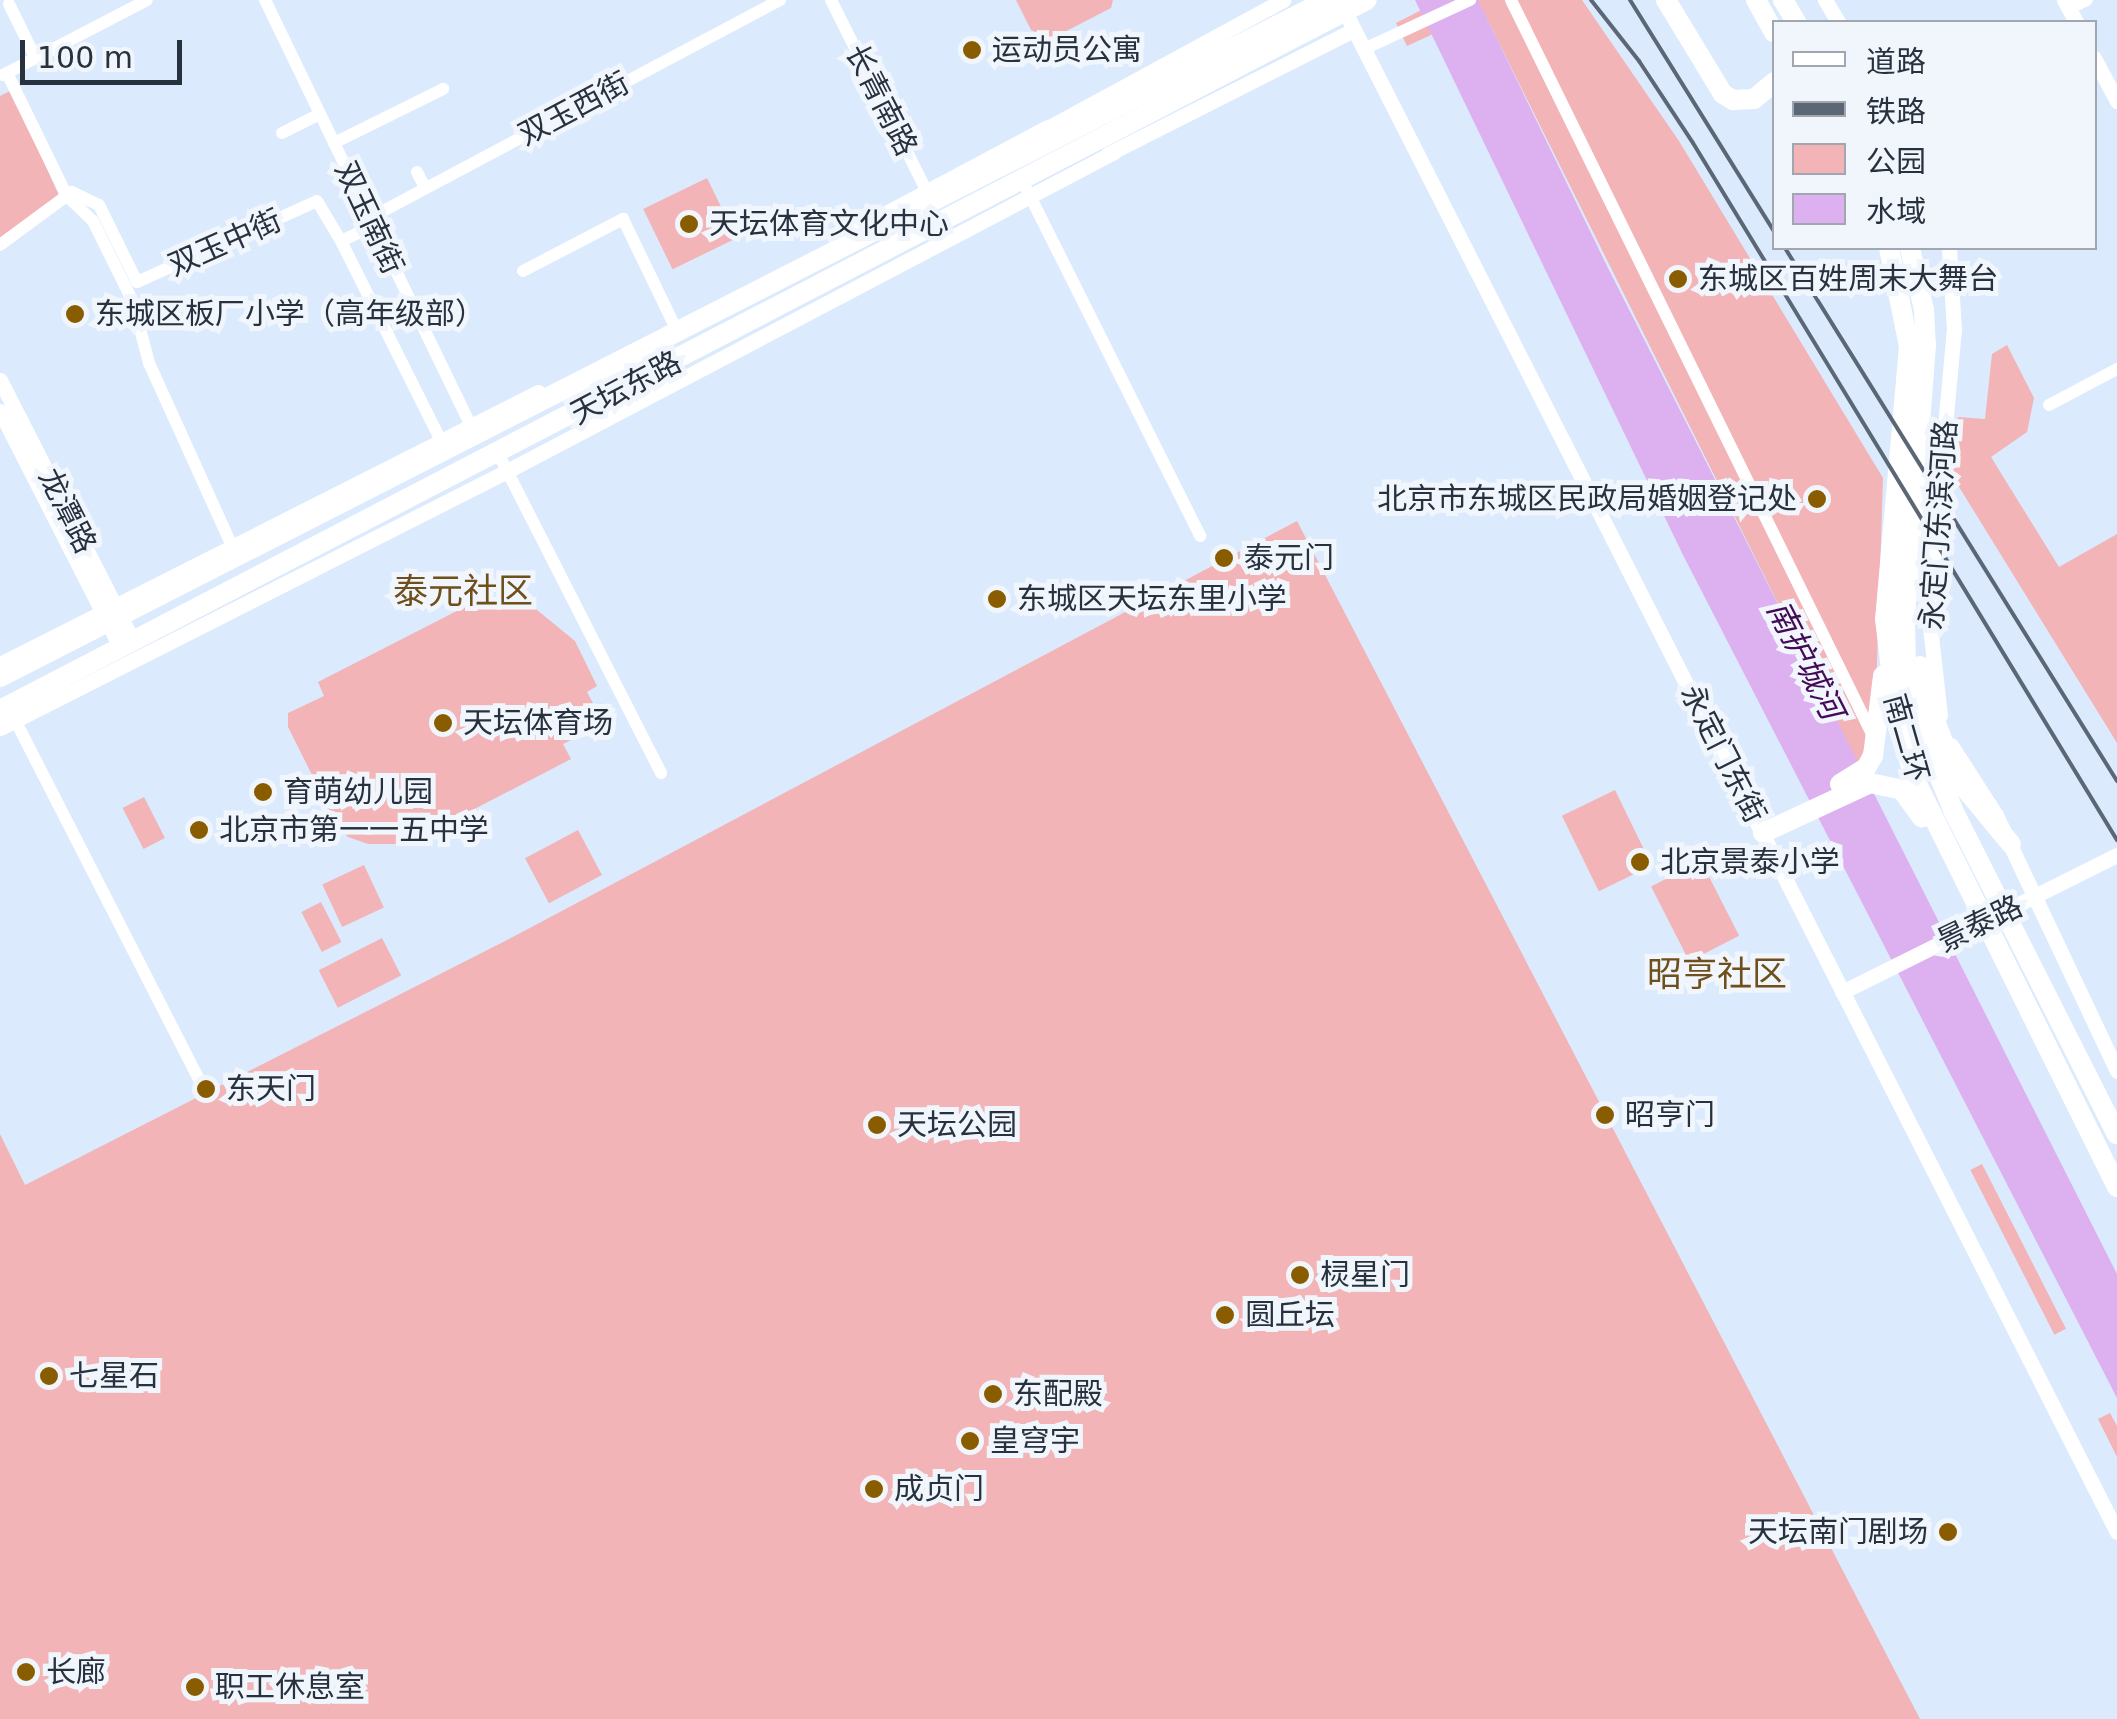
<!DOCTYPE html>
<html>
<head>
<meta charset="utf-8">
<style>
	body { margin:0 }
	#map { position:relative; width:2117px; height:1719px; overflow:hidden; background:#dbeafd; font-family:"DejaVu Sans","Noto Sans SC",sans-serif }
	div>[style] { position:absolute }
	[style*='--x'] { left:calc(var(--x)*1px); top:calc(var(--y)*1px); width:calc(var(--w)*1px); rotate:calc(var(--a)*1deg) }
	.green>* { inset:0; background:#f2b4b7; transform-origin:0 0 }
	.water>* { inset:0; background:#ddb1f0 }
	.minor>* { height:12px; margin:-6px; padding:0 6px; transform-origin:6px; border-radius:6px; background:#fff }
	.tertiary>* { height:15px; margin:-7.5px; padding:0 7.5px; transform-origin:7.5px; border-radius:7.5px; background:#fff }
	.primary>* { height:20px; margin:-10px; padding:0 10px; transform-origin:10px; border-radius:10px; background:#fff }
	.trunk>* { height:20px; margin:-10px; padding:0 10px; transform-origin:10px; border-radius:10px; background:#fff }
	.rail>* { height:4px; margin:-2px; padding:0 2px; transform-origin:2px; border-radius:2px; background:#5c6776 }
	.dots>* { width:28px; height:28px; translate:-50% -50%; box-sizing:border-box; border:5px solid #f1f6fd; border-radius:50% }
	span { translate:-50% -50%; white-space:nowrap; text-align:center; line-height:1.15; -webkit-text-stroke:10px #f1f6fd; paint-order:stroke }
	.poi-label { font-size:30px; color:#28313e }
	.left { translate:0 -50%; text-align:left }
	.right { translate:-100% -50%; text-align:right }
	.street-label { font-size:30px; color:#28313e }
	.water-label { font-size:32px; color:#430a56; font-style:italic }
	.quarter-label { font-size:35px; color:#6f4f1b }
	.legend { position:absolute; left:1772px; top:20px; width:325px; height:230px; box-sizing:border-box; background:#f1f6fd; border:2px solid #a1a7b1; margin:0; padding:12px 18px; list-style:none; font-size:30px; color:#28313e }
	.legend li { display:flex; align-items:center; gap:20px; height:50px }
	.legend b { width:50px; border:2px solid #a1a7b1 }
	.scale { position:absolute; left:20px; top:40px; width:162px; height:45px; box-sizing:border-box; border:5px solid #28313e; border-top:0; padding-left:12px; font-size:30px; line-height:35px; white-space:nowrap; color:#28313e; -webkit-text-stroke:8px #f1f6fd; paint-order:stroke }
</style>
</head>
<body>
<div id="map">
	<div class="green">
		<i style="clip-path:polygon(1016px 0,1113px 0,1111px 8px,1051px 39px,1031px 30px)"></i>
		<i style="clip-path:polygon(1441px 0,1582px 0,1679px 141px,1883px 478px,1875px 724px,1858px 764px,1483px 11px,1407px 46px,1396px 23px)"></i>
		<i style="clip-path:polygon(12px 90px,59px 196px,0 238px,0 96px)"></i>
		<i style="left:707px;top:178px;width:67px;height:71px;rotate:64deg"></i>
		<i style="clip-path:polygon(2007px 345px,2034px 398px,2027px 432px,1991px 457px,2059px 567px,2117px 534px,2117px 743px,1948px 469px,1958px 417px,1985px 419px,1992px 354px)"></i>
		<i style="clip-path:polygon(1297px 521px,1920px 1719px,0 1719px,0 1134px,25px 1185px,507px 940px)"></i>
		<i style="clip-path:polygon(492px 593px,499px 605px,526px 601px,575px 641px,597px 686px,587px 692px,601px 718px,593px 729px,563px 744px,571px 759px,407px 844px,368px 844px,348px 837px,337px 825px,288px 727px,288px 713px,324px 696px,318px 682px)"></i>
		<i style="left:1615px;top:790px;width:84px;height:59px;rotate:64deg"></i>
		<i style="left:144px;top:797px;width:46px;height:24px;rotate:63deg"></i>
		<i style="left:578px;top:830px;width:51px;height:60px;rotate:62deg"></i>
		<i style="left:1701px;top:861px;width:84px;height:56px;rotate:63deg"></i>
		<i style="left:364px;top:865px;width:47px;height:46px;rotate:65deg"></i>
		<i style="left:321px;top:902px;width:45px;height:22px;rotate:63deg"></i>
		<i style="left:382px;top:938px;width:42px;height:71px;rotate:63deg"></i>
		<i style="left:1982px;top:1164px;width:185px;height:13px;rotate:63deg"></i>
		<i style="clip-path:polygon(2110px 1413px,2117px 1426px,2117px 1457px,2098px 1419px)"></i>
	</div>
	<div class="water">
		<i style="clip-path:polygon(1415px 0,1478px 0,1606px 264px,2117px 1274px,2117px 1398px,1683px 555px)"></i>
	</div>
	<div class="minor">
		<i style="--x:265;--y:0;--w:480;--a:64.2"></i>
		<i style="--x:831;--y:0;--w:221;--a:63.4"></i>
		<i style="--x:1511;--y:0;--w:822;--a:63.81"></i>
		<i style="--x:9;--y:4;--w:59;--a:63.9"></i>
		<i style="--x:2069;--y:9;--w:20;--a:-27"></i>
		<i style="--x:1364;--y:49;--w:117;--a:-24.8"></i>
		<i style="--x:7;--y:73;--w:137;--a:64"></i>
		<i style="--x:67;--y:196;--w:36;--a:44"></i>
		<i style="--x:93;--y:221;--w:90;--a:63.7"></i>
		<i style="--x:133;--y:302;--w:63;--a:75.3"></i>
		<i style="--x:149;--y:363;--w:211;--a:65.6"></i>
		<i style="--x:3;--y:75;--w:162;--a:-27.5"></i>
		<i style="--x:282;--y:133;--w:42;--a:-26.6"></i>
		<i style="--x:334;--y:143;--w:122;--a:-26.4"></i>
		<i style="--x:417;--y:172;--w:18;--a:63"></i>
		<i style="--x:1027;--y:190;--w:387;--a:63.4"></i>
		<i style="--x:368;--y:219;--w:467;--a:-28"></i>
		<i style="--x:341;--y:241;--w:233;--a:63.4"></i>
		<i style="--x:0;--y:245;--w:89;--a:-36.4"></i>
		<i style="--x:72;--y:192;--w:30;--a:26"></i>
		<i style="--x:99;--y:205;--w:86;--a:63.7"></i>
		<i style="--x:137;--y:282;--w:197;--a:-24.2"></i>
		<i style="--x:317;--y:201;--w:47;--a:59"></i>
		<i style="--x:341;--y:241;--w:33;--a:-25"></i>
		<i style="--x:523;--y:271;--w:113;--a:-27.5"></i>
		<i style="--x:623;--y:219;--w:127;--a:64.2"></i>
		<i style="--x:2049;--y:405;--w:77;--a:-27.9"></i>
		<i style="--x:499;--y:455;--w:357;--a:63"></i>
		<i style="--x:12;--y:714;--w:417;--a:62.9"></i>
	</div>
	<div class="tertiary">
		<i style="--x:1339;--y:0;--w:1718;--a:63.08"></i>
		<i style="--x:1825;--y:0;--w:26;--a:59"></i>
		<i style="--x:2064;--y:0;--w:25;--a:61"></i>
		<i style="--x:2094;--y:58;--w:49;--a:61.9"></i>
		<i style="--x:1040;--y:132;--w:277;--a:-28.5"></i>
		<i style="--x:1108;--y:154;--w:275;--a:-26.8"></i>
		<i style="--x:848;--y:233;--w:225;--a:-28"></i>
		<i style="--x:0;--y:380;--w:293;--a:63"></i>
		<i style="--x:0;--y:411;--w:266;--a:63"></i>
		<i style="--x:0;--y:664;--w:603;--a:-26.82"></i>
		<i style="--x:1940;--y:715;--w:107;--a:-96.5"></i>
		<i style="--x:1928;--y:609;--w:280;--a:-84.7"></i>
		<i style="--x:1954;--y:330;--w:82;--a:-93.5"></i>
		<i style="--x:0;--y:728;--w:568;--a:-26.88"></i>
		<i style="--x:507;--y:471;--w:686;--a:-27.72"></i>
		<i style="--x:1951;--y:745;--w:83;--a:57.3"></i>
		<i style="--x:1996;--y:815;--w:283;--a:64.7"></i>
		<i style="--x:1842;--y:992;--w:307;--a:-26.5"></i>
	</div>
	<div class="primary">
		<i style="--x:0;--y:677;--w:1490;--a:-27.03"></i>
		<i style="--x:0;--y:710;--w:1540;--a:-27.45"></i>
	</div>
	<div class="trunk">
		<i style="--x:1666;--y:0;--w:110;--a:58.8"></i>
		<i style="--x:1723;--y:94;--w:12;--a:31"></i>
		<i style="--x:1733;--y:100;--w:21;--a:-3"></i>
		<i style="--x:1754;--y:99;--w:26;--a:-40"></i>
		<i style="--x:1756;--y:0;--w:37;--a:61"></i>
		<i style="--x:1783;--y:0;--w:26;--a:59"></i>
		<i style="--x:1889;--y:248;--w:100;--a:78.5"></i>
		<i style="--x:1909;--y:346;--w:274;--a:95"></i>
		<i style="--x:1885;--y:619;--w:109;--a:83.1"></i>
		<i style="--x:1898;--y:727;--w:60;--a:71.6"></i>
		<i style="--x:1917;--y:784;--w:450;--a:63.6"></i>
		<i style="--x:1910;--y:248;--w:64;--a:77.3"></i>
		<i style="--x:1924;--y:310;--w:35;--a:87"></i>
		<i style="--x:1926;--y:345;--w:276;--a:94.4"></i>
		<i style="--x:1905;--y:620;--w:44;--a:88.7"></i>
		<i style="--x:1906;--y:664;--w:62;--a:78.9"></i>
		<i style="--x:1918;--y:725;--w:94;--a:67.5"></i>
		<i style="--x:1954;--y:812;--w:361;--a:63.2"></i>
		<i style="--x:1920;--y:666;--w:35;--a:78"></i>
		<i style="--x:1927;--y:700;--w:86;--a:68.8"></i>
		<i style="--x:1958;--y:780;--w:83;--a:50.4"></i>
		<i style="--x:1840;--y:784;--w:31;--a:-32"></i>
		<i style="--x:1866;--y:768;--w:14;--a:-60"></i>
		<i style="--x:1873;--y:756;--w:81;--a:-82.9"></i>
		<i style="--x:1763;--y:833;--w:118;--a:-25"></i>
		<i style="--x:1870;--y:783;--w:33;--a:12"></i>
		<i style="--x:1902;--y:790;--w:34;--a:54"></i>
	</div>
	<div class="rail">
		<i style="--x:1591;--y:0;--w:78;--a:51.8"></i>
		<i style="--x:1639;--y:61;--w:98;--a:56.6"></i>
		<i style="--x:1693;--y:143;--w:816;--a:58.69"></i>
		<i style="--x:1630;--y:0;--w:272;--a:58.1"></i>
		<i style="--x:1785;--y:248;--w:628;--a:58.08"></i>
	</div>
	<div class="dots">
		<i style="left:972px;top:50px;background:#895c00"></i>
		<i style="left:689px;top:224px;background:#895c00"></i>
		<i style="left:1678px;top:279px;background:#895c00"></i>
		<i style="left:75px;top:314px;background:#895c00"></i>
		<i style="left:1817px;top:499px;background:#895c00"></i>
		<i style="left:1224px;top:558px;background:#895c00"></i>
		<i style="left:997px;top:599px;background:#895c00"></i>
		<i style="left:443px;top:723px;background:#895c00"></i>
		<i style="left:263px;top:792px;background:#895c00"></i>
		<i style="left:199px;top:830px;background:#895c00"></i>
		<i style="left:1640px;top:862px;background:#895c00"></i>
		<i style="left:206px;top:1089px;background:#895c00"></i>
		<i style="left:1605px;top:1115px;background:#895c00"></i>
		<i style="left:877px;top:1125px;background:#895c00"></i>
		<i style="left:1300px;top:1275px;background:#895c00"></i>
		<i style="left:1225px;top:1315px;background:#895c00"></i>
		<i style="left:49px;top:1376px;background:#895c00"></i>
		<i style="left:993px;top:1394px;background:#895c00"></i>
		<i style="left:970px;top:1441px;background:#895c00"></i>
		<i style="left:874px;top:1489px;background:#895c00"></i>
		<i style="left:1948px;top:1532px;background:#895c00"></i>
		<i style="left:26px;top:1672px;background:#895c00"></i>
		<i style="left:195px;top:1687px;background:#895c00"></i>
	</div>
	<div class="poi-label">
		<span class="left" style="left:992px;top:50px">运动员公寓</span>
		<span class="left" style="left:709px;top:224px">天坛体育文化中心</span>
		<span class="left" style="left:1698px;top:279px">东城区百姓周末大舞台</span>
		<span class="left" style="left:95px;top:314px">东城区板厂小学（高年级部）</span>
		<span class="right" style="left:1797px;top:499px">北京市东城区民政局婚姻登记处</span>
		<span class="left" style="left:1244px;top:558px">泰元门</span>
		<span class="left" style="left:1017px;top:599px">东城区天坛东里小学</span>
		<span class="left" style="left:463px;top:723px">天坛体育场</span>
		<span class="left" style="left:283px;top:792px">育萌幼儿园</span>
		<span class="left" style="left:219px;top:830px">北京市第一一五中学</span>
		<span class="left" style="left:1660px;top:862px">北京景泰小学</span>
		<span class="left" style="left:226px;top:1089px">东天门</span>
		<span class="left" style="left:1625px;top:1115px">昭亨门</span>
		<span class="left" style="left:897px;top:1125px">天坛公园</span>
		<span class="left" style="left:1320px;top:1275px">棂星门</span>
		<span class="left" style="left:1245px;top:1315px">圆丘坛</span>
		<span class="left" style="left:69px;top:1376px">七星石</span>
		<span class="left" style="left:1013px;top:1394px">东配殿</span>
		<span class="left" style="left:990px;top:1441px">皇穹宇</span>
		<span class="left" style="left:894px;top:1489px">成贞门</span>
		<span class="right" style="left:1928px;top:1532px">天坛南门剧场</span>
		<span class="left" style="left:46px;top:1672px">长廊</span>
		<span class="left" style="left:215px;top:1687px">职工休息室</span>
	</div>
	<div class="street-label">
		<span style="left:881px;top:100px;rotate:63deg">长青南路</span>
		<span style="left:574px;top:109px;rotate:-28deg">双玉西街</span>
		<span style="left:369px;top:218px;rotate:65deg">双玉南街</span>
		<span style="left:225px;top:243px;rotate:-24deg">双玉中街</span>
		<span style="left:626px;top:388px;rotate:-28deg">天坛东路</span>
		<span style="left:67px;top:511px;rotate:63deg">龙潭路</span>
		<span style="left:1939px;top:525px;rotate:-86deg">永定门东滨河路</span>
		<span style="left:1906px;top:738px;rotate:74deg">南二环</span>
		<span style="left:1723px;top:754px;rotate:63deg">永定门东街</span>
		<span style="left:1980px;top:924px;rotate:-26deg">景泰路</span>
	</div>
	<div class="water-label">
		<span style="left:1805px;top:660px;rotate:63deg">南护城河</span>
	</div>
	<div class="quarter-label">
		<span style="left:463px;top:591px">泰元社区</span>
		<span style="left:1717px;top:974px">昭亨社区</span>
	</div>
	<ul class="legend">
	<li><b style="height:12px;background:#fff"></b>道路</li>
	<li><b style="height:12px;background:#5c6776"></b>铁路</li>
	<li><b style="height:28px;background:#f2b4b7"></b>公园</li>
	<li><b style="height:28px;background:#ddb1f0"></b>水域</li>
	</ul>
	<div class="scale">100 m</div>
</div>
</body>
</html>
